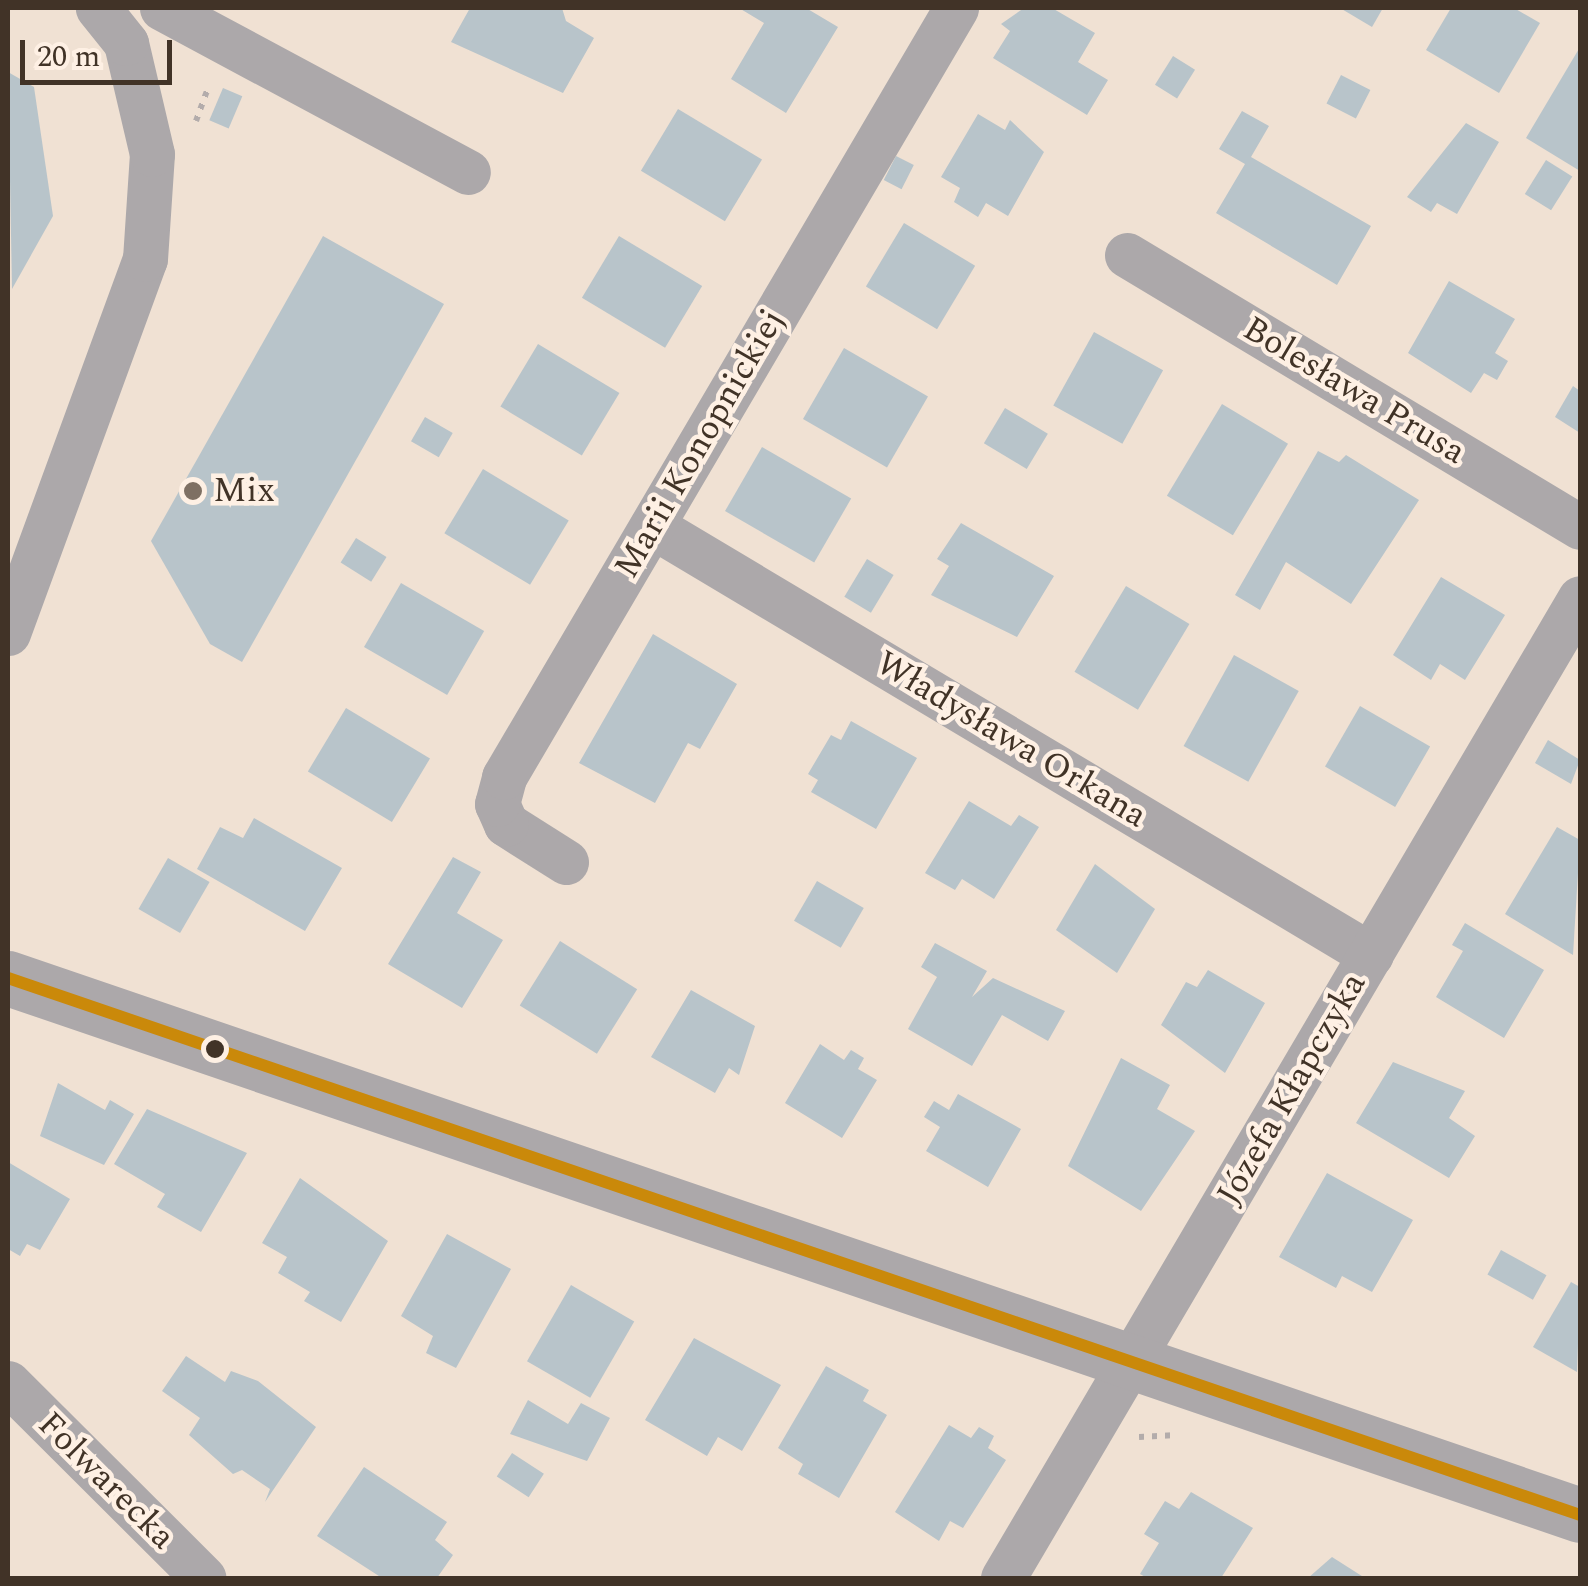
<!DOCTYPE html>
<html>
<head>
<meta charset="utf-8">
<style>
	body { margin:0 }
	#map { position:relative; width:1588px; height:1586px; overflow:hidden; background:#f0e1d3; font-family:Spectral,serif }
	div>[style] { position:absolute }
	[style*='--x'] { left:calc(var(--x)*1px); top:calc(var(--y)*1px); width:calc(var(--w)*1px); rotate:calc(var(--a)*1deg) }
	.building>* { inset:0; background:#b8c4ca; transform-origin:0 0 }
	.path>* { height:6px; margin-top:-3px; transform-origin:0; background:repeating-linear-gradient(90deg,#b3acab 0 5px,transparent 0 13px) }
	.minor>* { height:45px; margin:-22.5px; padding:0 22.5px; transform-origin:22.5px; border-radius:22.5px; background:#aca8aa }
	.tertiary>* { height:55px; margin:-27.5px; padding:0 27.5px; transform-origin:27.5px; border-radius:27.5px; background:#aca8aa }
	.bus-1>* { height:12px; margin:-6px; padding:0 6px; transform-origin:6px; border-radius:6px; background:#ca890a }
	.dots>* { width:28px; height:28px; translate:-50% -50%; box-sizing:border-box; border:5px solid #fef0e4; border-radius:50% }
	span { translate:-50% -50%; white-space:nowrap; text-align:center; line-height:1.15; -webkit-text-stroke:9px #fef0e4; paint-order:stroke }
	.street-label { font-size:35px; color:#413327 }
	.poi-label { font-size:35px; color:#413327 }
	.left { translate:0 -50%; text-align:left }
	.frame { position:absolute; inset:0; border:10px solid #413327; pointer-events:none }
	.scale { position:absolute; left:20px; top:40px; width:152px; height:45px; box-sizing:border-box; border:5px solid #413327; border-top:0; padding-left:12px; font-size:30px; line-height:35px; white-space:nowrap; color:#413327; -webkit-text-stroke:8px #fef0e4; paint-order:stroke }
</style>
</head>
<body>
<div id="map">
	<div class="building">
		<i style="clip-path:polygon(470px 8px,562px 8px,566px 21px,594px 38px,563px 93px,451px 42px)"></i>
		<i style="clip-path:polygon(739px 8px,806px 8px,838px 27px,786px 113px,731px 79px,764px 23px)"></i>
		<i style="clip-path:polygon(1024px 8px,1052px 8px,1095px 33px,1078px 62px,1108px 80px,1087px 115px,993px 58px,1010px 31px,1001px 24px)"></i>
		<i style="clip-path:polygon(1340px 8px,1383px 8px,1372px 27px)"></i>
		<i style="clip-path:polygon(1451px 8px,1514px 8px,1540px 23px,1499px 93px,1426px 50px)"></i>
		<i style="clip-path:polygon(1580px 47px,1580px 171px,1526px 138px)"></i>
		<i style="left:1173px;top:56px;width:26px;height:34px;rotate:32deg"></i>
		<i style="clip-path:polygon(8px 72px,34px 87px,53px 216px,12px 289px)"></i>
		<i style="left:1341px;top:75px;width:33px;height:32px;rotate:27deg"></i>
		<i style="left:223px;top:88px;width:21px;height:35px;rotate:23deg"></i>
		<i style="left:678px;top:109px;width:98px;height:72px;rotate:31deg"></i>
		<i style="clip-path:polygon(1242px 111px,1269px 126px,1251px 157px,1371px 226px,1337px 285px,1216px 213px,1245px 164px,1219px 149px)"></i>
		<i style="clip-path:polygon(978px 114px,1005px 130px,1010px 120px,1044px 152px,1008px 216px,986px 203px,978px 217px,954px 202px,960px 188px,941px 177px)"></i>
		<i style="clip-path:polygon(1466px 123px,1499px 142px,1457px 214px,1437px 203px,1431px 212px,1407px 197px)"></i>
		<i style="left:896px;top:156px;width:20px;height:27px;rotate:27deg"></i>
		<i style="left:1546px;top:160px;width:31px;height:40px;rotate:32deg"></i>
		<i style="left:904px;top:223px;width:83px;height:74px;rotate:31deg"></i>
		<i style="clip-path:polygon(323px 236px,444px 304px,242px 662px,210px 644px,151px 541px)"></i>
		<i style="left:619px;top:236px;width:97px;height:72px;rotate:31deg"></i>
		<i style="clip-path:polygon(1449px 281px,1515px 319px,1495px 353px,1508px 361px,1497px 380px,1484px 373px,1471px 393px,1408px 353px)"></i>
		<i style="left:1094px;top:332px;width:79px;height:84px;rotate:29deg"></i>
		<i style="left:538px;top:344px;width:95px;height:73px;rotate:31deg"></i>
		<i style="left:844px;top:348px;width:97px;height:82px;rotate:30deg"></i>
		<i style="clip-path:polygon(1573px 386px,1580px 391px,1580px 433px,1555px 417px)"></i>
		<i style="left:1222px;top:404px;width:77px;height:107px;rotate:31deg"></i>
		<i style="left:1005px;top:408px;width:50px;height:41px;rotate:31deg"></i>
		<i style="left:425px;top:417px;width:32px;height:28px;rotate:30deg"></i>
		<i style="left:762px;top:447px;width:103px;height:74px;rotate:30deg"></i>
		<i style="clip-path:polygon(1318px 451px,1339px 462px,1346px 455px,1419px 500px,1351px 604px,1286px 562px,1260px 610px,1235px 595px)"></i>
		<i style="left:483px;top:469px;width:100px;height:75px;rotate:31deg"></i>
		<i style="clip-path:polygon(961px 523px,1054px 576px,1017px 637px,931px 595px,949px 566px,937px 559px)"></i>
		<i style="left:356px;top:538px;width:36px;height:29px;rotate:32deg"></i>
		<i style="left:867px;top:559px;width:31px;height:44px;rotate:31deg"></i>
		<i style="clip-path:polygon(1441px 577px,1505px 615px,1465px 680px,1440px 664px,1431px 680px,1393px 655px)"></i>
		<i style="left:401px;top:583px;width:96px;height:74px;rotate:30deg"></i>
		<i style="left:1126px;top:586px;width:74px;height:100px;rotate:31deg"></i>
		<i style="clip-path:polygon(653px 634px,737px 684px,700px 749px,688px 743px,655px 803px,579px 763px)"></i>
		<i style="left:1234px;top:655px;width:74px;height:104px;rotate:29deg"></i>
		<i style="left:1360px;top:706px;width:81px;height:70px;rotate:30deg"></i>
		<i style="left:346px;top:708px;width:98px;height:74px;rotate:31deg"></i>
		<i style="clip-path:polygon(851px 721px,917px 758px,876px 829px,811px 792px,818px 780px,808px 774px,831px 735px,841px 740px)"></i>
		<i style="clip-path:polygon(1548px 740px,1580px 760px,1571px 784px,1535px 763px)"></i>
		<i style="clip-path:polygon(969px 801px,1011px 826px,1019px 815px,1039px 827px,994px 899px,962px 879px,955px 890px,925px 873px)"></i>
		<i style="clip-path:polygon(254px 818px,342px 868px,305px 931px,197px 869px,220px 827px,243px 838px)"></i>
		<i style="clip-path:polygon(1557px 827px,1580px 840px,1573px 955px,1505px 914px)"></i>
		<i style="clip-path:polygon(453px 857px,481px 872px,457px 913px,503px 940px,462px 1008px,388px 964px)"></i>
		<i style="left:168px;top:858px;width:48px;height:59px;rotate:30deg"></i>
		<i style="clip-path:polygon(1095px 864px,1155px 909px,1117px 973px,1056px 930px)"></i>
		<i style="left:817px;top:881px;width:54px;height:46px;rotate:30deg"></i>
		<i style="clip-path:polygon(1465px 923px,1544px 970px,1504px 1038px,1436px 997px,1463px 951px,1452px 945px)"></i>
		<i style="left:560px;top:941px;width:91px;height:76px;rotate:32deg"></i>
		<i style="clip-path:polygon(935px 943px,987px 971px,972px 997px,993px 978px,1065px 1011px,1048px 1041px,1002px 1015px,972px 1066px,908px 1029px,937px 977px,921px 967px)"></i>
		<i style="clip-path:polygon(1208px 970px,1265px 1003px,1225px 1073px,1161px 1025px,1186px 982px,1197px 987px)"></i>
		<i style="clip-path:polygon(691px 990px,755px 1026px,739px 1075px,729px 1068px,715px 1093px,651px 1057px)"></i>
		<i style="clip-path:polygon(820px 1044px,844px 1060px,851px 1050px,864px 1058px,858px 1069px,877px 1080px,842px 1138px,785px 1103px)"></i>
		<i style="clip-path:polygon(1121px 1058px,1170px 1085px,1157px 1109px,1195px 1131px,1141px 1211px,1068px 1166px)"></i>
		<i style="clip-path:polygon(1393px 1062px,1465px 1091px,1449px 1118px,1475px 1136px,1449px 1178px,1356px 1123px)"></i>
		<i style="clip-path:polygon(58px 1083px,105px 1110px,110px 1100px,134px 1114px,104px 1165px,40px 1136px)"></i>
		<i style="clip-path:polygon(958px 1094px,1021px 1129px,988px 1187px,926px 1151px,940px 1127px,924px 1117px,934px 1101px,949px 1110px)"></i>
		<i style="clip-path:polygon(147px 1109px,247px 1153px,201px 1232px,157px 1207px,165px 1194px,114px 1164px)"></i>
		<i style="clip-path:polygon(8px 1162px,70px 1199px,40px 1250px,27px 1244px,20px 1256px,8px 1249px)"></i>
		<i style="clip-path:polygon(1327px 1173px,1413px 1220px,1372px 1292px,1342px 1276px,1336px 1288px,1279px 1257px)"></i>
		<i style="clip-path:polygon(300px 1178px,388px 1241px,341px 1322px,304px 1301px,310px 1292px,278px 1273px,287px 1257px,262px 1243px)"></i>
		<i style="clip-path:polygon(447px 1234px,511px 1269px,456px 1368px,426px 1353px,433px 1336px,401px 1316px)"></i>
		<i style="left:1501px;top:1250px;width:52px;height:28px;rotate:29deg"></i>
		<i style="clip-path:polygon(1571px 1282px,1580px 1287px,1577px 1372px,1533px 1347px)"></i>
		<i style="left:571px;top:1285px;width:73px;height:88px;rotate:30deg"></i>
		<i style="clip-path:polygon(694px 1338px,781px 1385px,742px 1451px,718px 1437px,707px 1456px,645px 1420px)"></i>
		<i style="clip-path:polygon(186px 1356px,225px 1382px,231px 1371px,258px 1381px,316px 1427px,265px 1502px,270px 1489px,242px 1470px,233px 1474px,189px 1435px,200px 1418px,162px 1391px)"></i>
		<i style="clip-path:polygon(826px 1366px,869px 1390px,863px 1401px,887px 1415px,839px 1498px,798px 1474px,803px 1464px,778px 1448px)"></i>
		<i style="clip-path:polygon(528px 1400px,568px 1424px,581px 1403px,610px 1418px,587px 1461px,510px 1434px)"></i>
		<i style="clip-path:polygon(949px 1425px,971px 1438px,979px 1427px,994px 1436px,988px 1448px,1006px 1460px,963px 1528px,950px 1521px,939px 1541px,895px 1512px)"></i>
		<i style="left:512px;top:1453px;width:38px;height:28px;rotate:33deg"></i>
		<i style="clip-path:polygon(364px 1467px,447px 1522px,435px 1540px,453px 1555px,437px 1578px,382px 1578px,317px 1536px)"></i>
		<i style="clip-path:polygon(1191px 1492px,1253px 1528px,1221px 1578px,1147px 1578px,1140px 1574px,1159px 1543px,1144px 1534px,1165px 1501px,1179px 1509px)"></i>
		<i style="clip-path:polygon(1332px 1557px,1365px 1578px,1308px 1578px)"></i>
	</div>
	<div class="path">
		<i style="--x:196;--y:121;--w:38;--a:-70"></i>
		<i style="--x:1139;--y:1437;--w:38;--a:-3"></i>
	</div>
	<div class="minor">
		<i style="--x:162;--y:8;--w:347;--a:28.2"></i>
		<i style="--x:1127;--y:255;--w:528;--a:30.98"></i>
		<i style="--x:652;--y:526;--w:837;--a:30.82"></i>
		<i style="--x:8;--y:633;--w:398;--a:-69.9"></i>
		<i style="--x:145;--y:259;--w:105;--a:-86.2"></i>
		<i style="--x:152;--y:154;--w:114;--a:-103.2"></i>
		<i style="--x:126;--y:43;--w:45;--a:-128.7"></i>
		<i style="--x:566;--y:862;--w:71;--a:-147.7"></i>
		<i style="--x:506;--y:824;--w:22;--a:-114"></i>
		<i style="--x:497;--y:804;--w:28;--a:-75"></i>
		<i style="--x:504;--y:777;--w:892;--a:-59.55"></i>
		<i style="--x:8;--y:1383;--w:276;--a:44.9"></i>
		<i style="--x:1003;--y:1578;--w:1137;--a:-59.51"></i>
	</div>
	<div class="tertiary">
		<i style="--x:8;--y:978;--w:1661;--a:18.86"></i>
	</div>
	<div class="bus-1">
		<i style="--x:8;--y:978;--w:1661;--a:18.86"></i>
	</div>
	<div class="dots">
		<i style="left:193px;top:491px;background:#7e7063"></i>
		<i style="left:215px;top:1049px;background:#413327"></i>
	</div>
	<div class="street-label">
		<span style="left:1354px;top:391px;rotate:31deg">Bolesława Prusa</span>
		<span style="left:700px;top:444px;rotate:-60deg">Marii Konopnickiej</span>
		<span style="left:1011px;top:740px;rotate:31deg">Władysława Orkana</span>
		<span style="left:1292px;top:1089px;rotate:-60deg">Józefa Kłapczyka</span>
		<span style="left:106px;top:1481px;rotate:45deg">Folwarecka</span>
	</div>
	<div class="poi-label">
		<span class="left" style="left:213px;top:491px">Mix</span>
	</div>
	<div class="frame"></div>
	<div class="scale">20 m</div>
</div>
</body>
</html>
